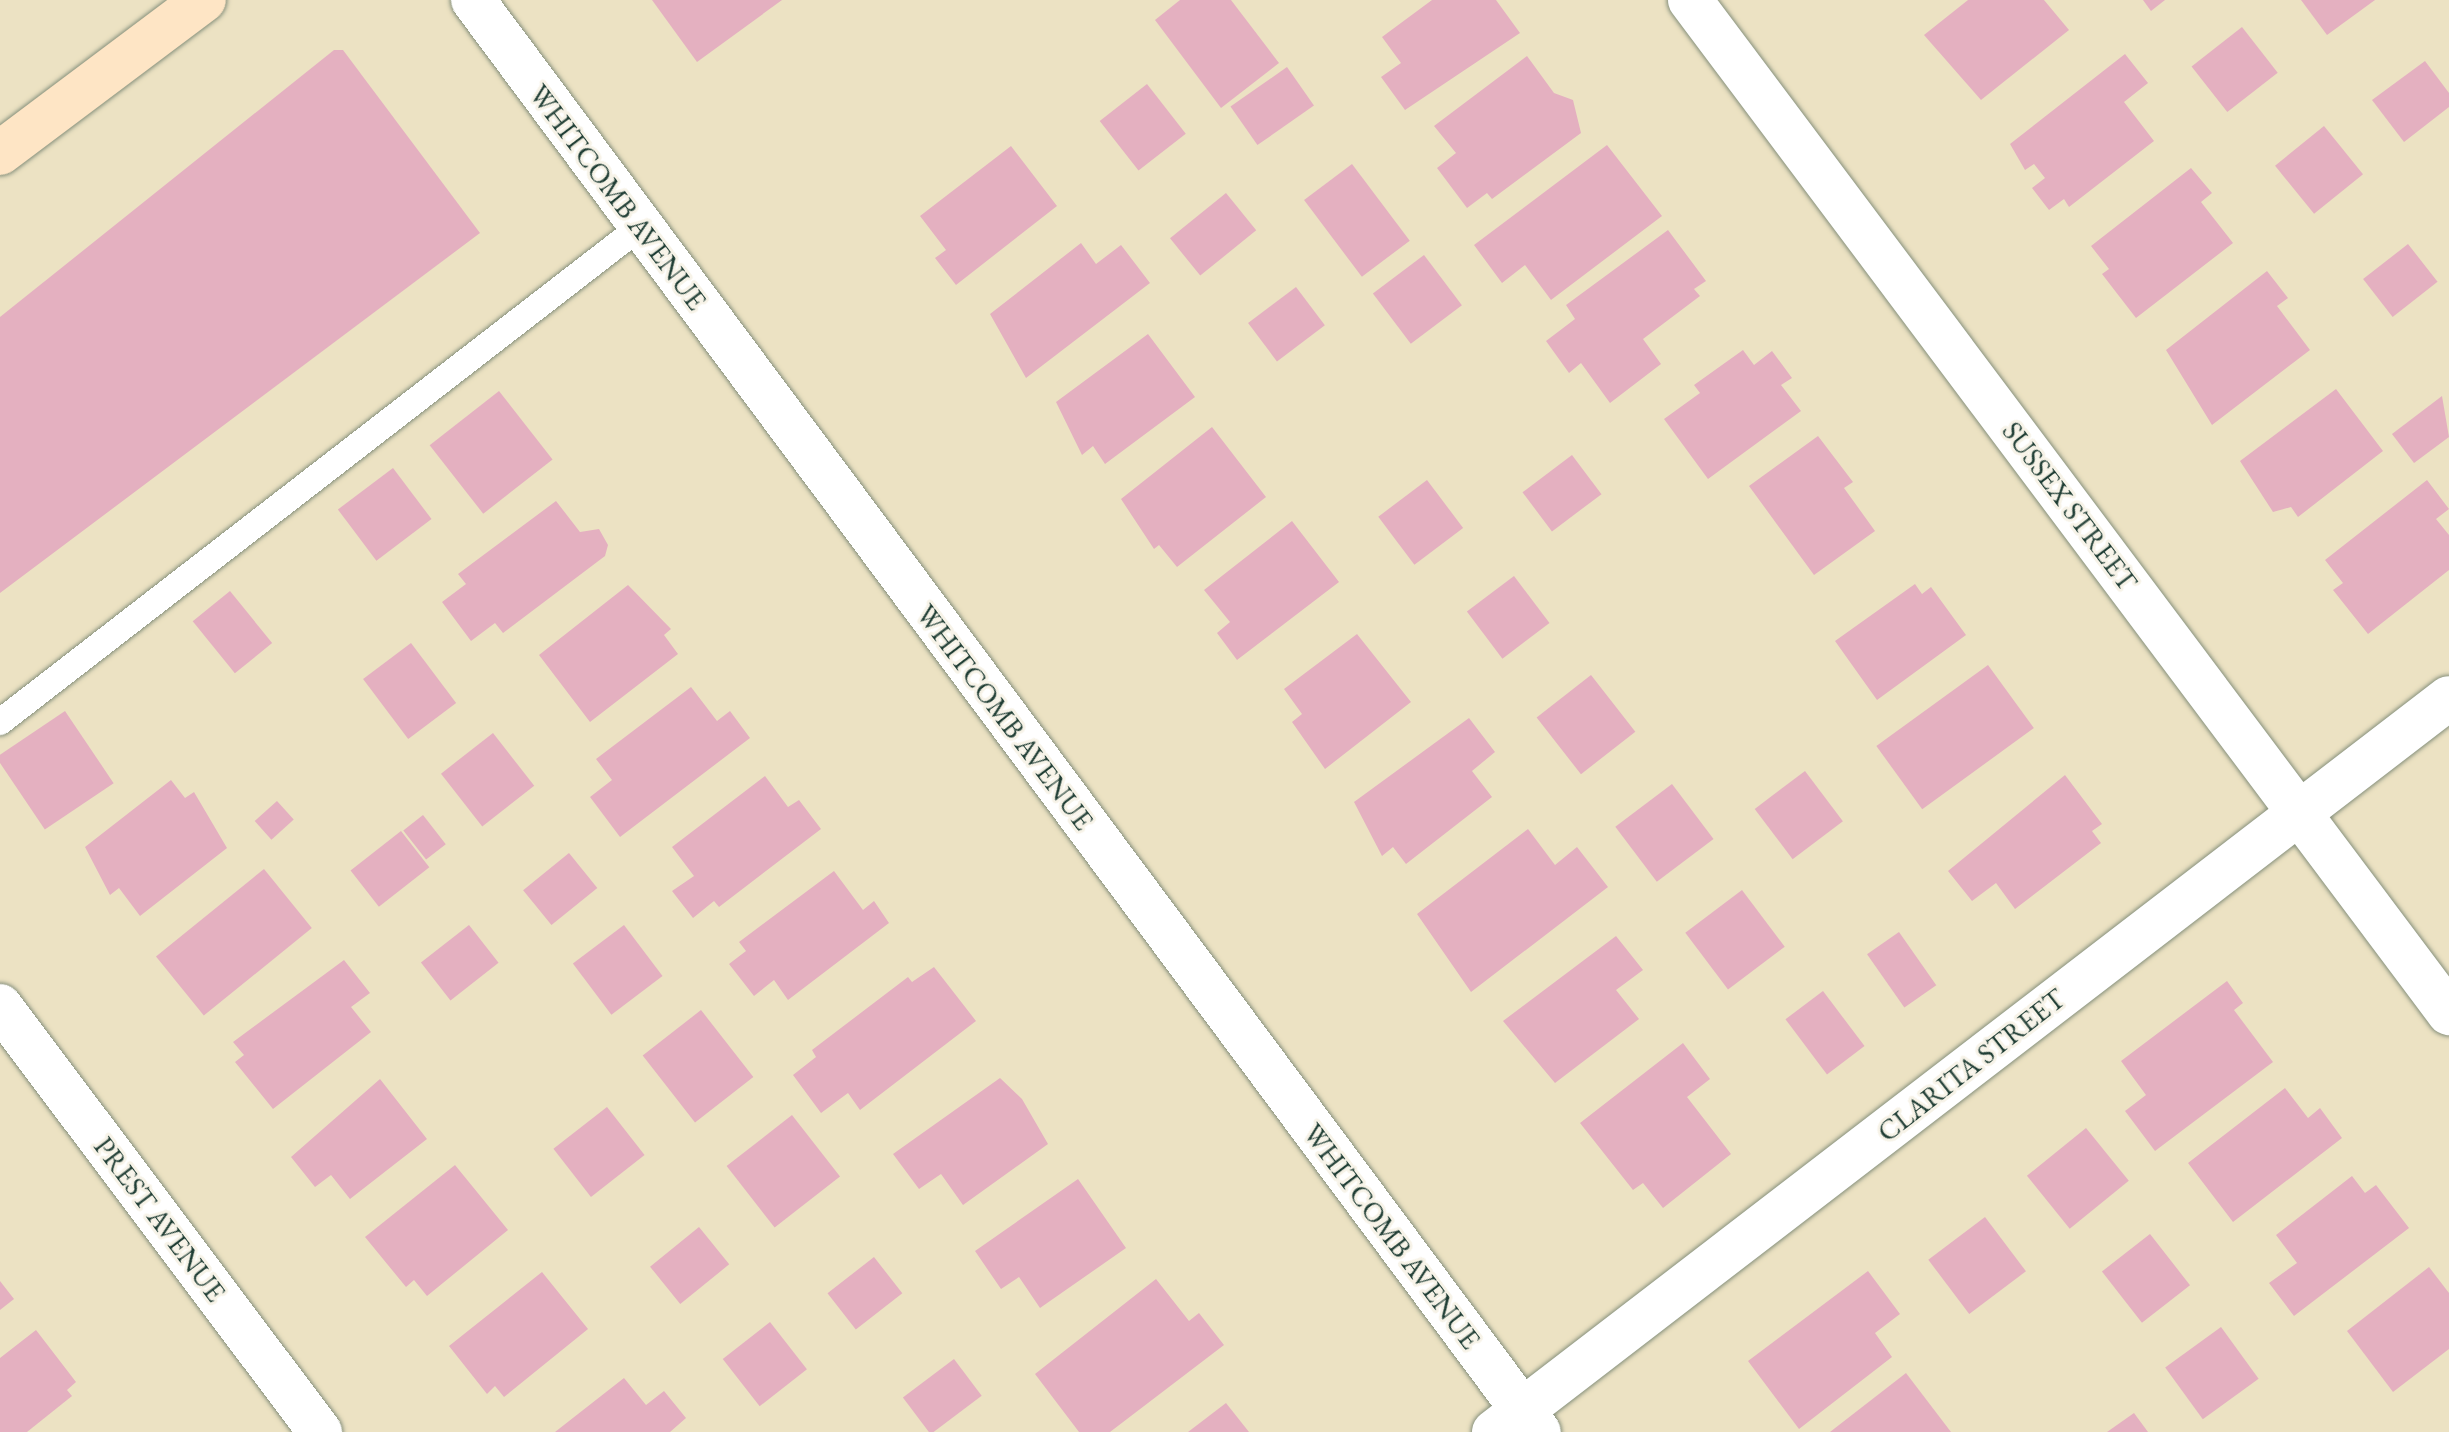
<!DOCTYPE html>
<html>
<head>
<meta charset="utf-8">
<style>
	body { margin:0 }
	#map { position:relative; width:2449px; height:1432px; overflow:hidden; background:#ece2c3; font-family:"EB Garamond",serif }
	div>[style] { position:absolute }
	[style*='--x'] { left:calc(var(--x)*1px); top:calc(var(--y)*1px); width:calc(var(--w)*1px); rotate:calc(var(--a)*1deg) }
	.building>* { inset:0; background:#e4b0c0; transform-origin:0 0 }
	.roads { filter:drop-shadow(0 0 2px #86907c) drop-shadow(0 0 2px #86907c) }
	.lane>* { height:26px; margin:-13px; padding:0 13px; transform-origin:13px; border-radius:13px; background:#fff }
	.street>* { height:44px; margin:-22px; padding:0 22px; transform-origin:22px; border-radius:22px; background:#fff }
	.secondary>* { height:44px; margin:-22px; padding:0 22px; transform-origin:22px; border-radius:22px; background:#fee5c5 }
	span { translate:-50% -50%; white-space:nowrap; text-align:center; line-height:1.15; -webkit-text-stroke:6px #f7f3e8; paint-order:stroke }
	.street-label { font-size:28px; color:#1f3d34 }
</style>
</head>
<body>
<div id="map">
	<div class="building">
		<i style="clip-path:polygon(652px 0,782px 0,697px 62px)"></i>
		<i style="clip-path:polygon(1180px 0,1231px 0,1279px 63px,1221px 108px,1155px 20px)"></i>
		<i style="clip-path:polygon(1432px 0,1496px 0,1520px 33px,1405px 110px,1381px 77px,1401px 63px,1382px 37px)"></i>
		<i style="clip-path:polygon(1968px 0,2044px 0,2069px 30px,1981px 100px,1924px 35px)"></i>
		<i style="clip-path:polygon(2143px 0,2165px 0,2151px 11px)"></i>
		<i style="clip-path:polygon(2301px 0,2375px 0,2327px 35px)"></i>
		<i style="left:2242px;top:27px;width:58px;height:64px;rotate:52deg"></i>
		<i style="clip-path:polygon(334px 50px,343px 50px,480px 233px,0 593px,0 317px)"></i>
		<i style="clip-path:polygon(2125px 54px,2148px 83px,2124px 102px,2154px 141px,2069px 207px,2064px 199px,2049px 210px,2032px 188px,2045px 178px,2034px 164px,2025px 170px,2010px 144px)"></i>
		<i style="clip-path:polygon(1527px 56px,1554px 93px,1573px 100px,1581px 133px,1492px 199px,1487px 193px,1467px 208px,1437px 168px,1456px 153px,1434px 126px)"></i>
		<i style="clip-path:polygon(2425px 61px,2449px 93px,2449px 107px,2404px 142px,2372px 100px)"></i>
		<i style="left:1287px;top:67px;width:47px;height:69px;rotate:55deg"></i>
		<i style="left:1147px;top:84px;width:63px;height:60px;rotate:52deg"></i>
		<i style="left:2324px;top:126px;width:62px;height:63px;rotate:51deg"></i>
		<i style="clip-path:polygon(1607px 145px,1662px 216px,1551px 300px,1525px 265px,1502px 283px,1474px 245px)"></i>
		<i style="clip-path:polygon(1011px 146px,1057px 206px,956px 285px,935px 258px,946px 250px,920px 216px)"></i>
		<i style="left:1352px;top:164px;width:96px;height:60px;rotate:53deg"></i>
		<i style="clip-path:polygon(2191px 168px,2212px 193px,2201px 202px,2233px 243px,2136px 318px,2102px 274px,2109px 269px,2091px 246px)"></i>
		<i style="left:1226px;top:193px;width:48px;height:72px;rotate:51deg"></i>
		<i style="clip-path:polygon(1668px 230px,1706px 281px,1694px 289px,1700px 296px,1643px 339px,1661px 364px,1610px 403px,1581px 363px,1569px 373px,1546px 341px,1575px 319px,1566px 305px)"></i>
		<i style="clip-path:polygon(1081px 243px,1096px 264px,1121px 245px,1150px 283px,1026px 378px,990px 314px)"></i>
		<i style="left:2408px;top:244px;width:48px;height:57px;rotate:52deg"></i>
		<i style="left:1424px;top:255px;width:63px;height:64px;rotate:53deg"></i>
		<i style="clip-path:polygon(2267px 271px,2288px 298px,2277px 306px,2310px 350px,2212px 425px,2166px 350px)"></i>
		<i style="left:1296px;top:287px;width:48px;height:60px;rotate:53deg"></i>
		<i style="clip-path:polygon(1148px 334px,1195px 397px,1105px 464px,1093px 446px,1082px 455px,1056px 402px)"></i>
		<i style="clip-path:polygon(1743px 350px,1754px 365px,1772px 351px,1792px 378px,1781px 385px,1801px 411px,1708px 479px,1664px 419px,1700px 393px,1694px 385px)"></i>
		<i style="clip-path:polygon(2336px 389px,2383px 451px,2298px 517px,2291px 507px,2273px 512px,2240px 461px)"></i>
		<i style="left:499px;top:391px;width:87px;height:88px;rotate:52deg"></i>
		<i style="clip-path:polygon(2442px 396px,2449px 437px,2414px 463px,2392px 434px)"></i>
		<i style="clip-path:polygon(1212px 427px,1266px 497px,1177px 567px,1159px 545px,1154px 549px,1121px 499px)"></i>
		<i style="clip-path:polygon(1818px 436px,1853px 482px,1844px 488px,1875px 531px,1814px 575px,1749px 486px)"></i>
		<i style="left:1572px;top:455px;width:49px;height:62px;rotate:53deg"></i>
		<i style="left:393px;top:468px;width:64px;height:69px;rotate:53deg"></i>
		<i style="left:1427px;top:480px;width:60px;height:61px;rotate:53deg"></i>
		<i style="clip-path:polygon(2427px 480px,2449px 509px,2436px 519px,2449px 535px,2449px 570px,2368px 634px,2333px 590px,2343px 583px,2325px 560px)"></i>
		<i style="clip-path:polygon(556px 501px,580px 532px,599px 529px,608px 545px,605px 556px,503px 633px,495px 623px,471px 641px,442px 602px,466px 584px,458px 574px)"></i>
		<i style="clip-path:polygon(1292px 521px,1339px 582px,1237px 660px,1217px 633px,1230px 622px,1204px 590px)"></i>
		<i style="left:1514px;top:576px;width:59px;height:59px;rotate:53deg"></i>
		<i style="clip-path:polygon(1915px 584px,1922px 594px,1931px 587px,1966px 635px,1877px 700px,1835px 641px)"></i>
		<i style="clip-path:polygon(628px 585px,671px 629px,664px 635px,678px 654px,590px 722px,539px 655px)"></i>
		<i style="left:230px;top:591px;width:67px;height:48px;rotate:51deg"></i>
		<i style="clip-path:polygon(1357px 634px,1411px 702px,1325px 769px,1292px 722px,1302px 714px,1284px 689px)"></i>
		<i style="left:411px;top:643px;width:75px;height:60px;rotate:53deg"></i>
		<i style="left:1988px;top:665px;width:78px;height:138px;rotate:54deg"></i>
		<i style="left:1591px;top:675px;width:72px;height:69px;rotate:52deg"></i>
		<i style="clip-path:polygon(691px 687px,717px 721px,730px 711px,750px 738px,620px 837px,590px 797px,612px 780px,596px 759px)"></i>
		<i style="left:65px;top:711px;width:87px;height:83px;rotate:56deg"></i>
		<i style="clip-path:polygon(1469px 718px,1495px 752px,1472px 771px,1492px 797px,1406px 864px,1393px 847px,1382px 856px,1354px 802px)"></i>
		<i style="left:493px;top:733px;width:67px;height:66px;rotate:52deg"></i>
		<i style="left:1805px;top:771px;width:63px;height:63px;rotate:53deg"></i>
		<i style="clip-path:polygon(2065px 775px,2102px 824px,2092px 831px,2101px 843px,2015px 909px,1996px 883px,1972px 901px,1948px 871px)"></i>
		<i style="clip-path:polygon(765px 776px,788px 807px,799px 800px,821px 829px,719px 907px,714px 901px,693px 918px,672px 891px,694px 876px,672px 847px)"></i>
		<i style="clip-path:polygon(171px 780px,185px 798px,194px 792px,227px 848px,140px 916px,119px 888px,110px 895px,85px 847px)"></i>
		<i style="left:1672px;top:784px;width:69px;height:71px;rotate:53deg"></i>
		<i style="left:277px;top:801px;width:25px;height:30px;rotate:48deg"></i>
		<i style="left:423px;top:815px;width:37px;height:25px;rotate:52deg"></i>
		<i style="clip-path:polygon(1528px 829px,1555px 865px,1577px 847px,1608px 887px,1471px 992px,1417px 914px)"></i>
		<i style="left:401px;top:831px;width:46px;height:64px;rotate:52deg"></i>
		<i style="left:569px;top:853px;width:45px;height:59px;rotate:51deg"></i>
		<i style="left:264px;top:869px;width:76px;height:139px;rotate:51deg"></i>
		<i style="clip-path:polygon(834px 871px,863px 910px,874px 901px,889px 923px,788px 1000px,774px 980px,754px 996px,729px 964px,746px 951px,739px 942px)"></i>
		<i style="left:1742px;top:890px;width:71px;height:71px;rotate:53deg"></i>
		<i style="left:469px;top:925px;width:48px;height:61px;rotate:52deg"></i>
		<i style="left:624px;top:925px;width:64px;height:64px;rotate:53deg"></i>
		<i style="left:1899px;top:932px;width:65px;height:39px;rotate:55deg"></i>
		<i style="clip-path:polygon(1616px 936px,1643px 970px,1616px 990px,1639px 1019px,1555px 1083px,1503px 1021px)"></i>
		<i style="clip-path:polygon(344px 960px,370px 993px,351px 1007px,371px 1032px,273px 1109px,235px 1062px,244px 1055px,233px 1042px)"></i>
		<i style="clip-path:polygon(934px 967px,976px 1021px,860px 1110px,848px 1093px,821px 1113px,793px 1075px,816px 1057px,812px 1050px,908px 977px,912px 982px)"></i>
		<i style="clip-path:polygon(2227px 981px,2243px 1003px,2234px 1010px,2273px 1062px,2155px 1151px,2125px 1111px,2146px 1095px,2121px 1061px)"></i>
		<i style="left:1823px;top:991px;width:69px;height:47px;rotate:53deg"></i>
		<i style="left:701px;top:1010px;width:85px;height:74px;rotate:52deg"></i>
		<i style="clip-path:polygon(1683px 1043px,1710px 1079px,1687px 1097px,1731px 1154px,1663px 1208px,1643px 1183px,1633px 1190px,1580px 1123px)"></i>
		<i style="clip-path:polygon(1000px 1078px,1022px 1099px,1048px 1144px,963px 1205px,941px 1174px,919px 1189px,893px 1154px)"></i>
		<i style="clip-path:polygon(380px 1079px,427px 1139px,350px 1199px,331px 1175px,315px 1187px,291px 1157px)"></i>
		<i style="clip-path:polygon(2285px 1088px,2308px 1118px,2320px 1108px,2342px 1138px,2233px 1222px,2188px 1163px)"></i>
		<i style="left:607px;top:1107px;width:61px;height:68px;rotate:52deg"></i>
		<i style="left:792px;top:1115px;width:78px;height:83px;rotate:52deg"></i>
		<i style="left:2086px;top:1128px;width:68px;height:76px;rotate:51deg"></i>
		<i style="clip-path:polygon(455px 1165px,508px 1230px,427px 1296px,414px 1280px,406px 1287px,365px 1237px)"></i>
		<i style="clip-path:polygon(2352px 1176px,2365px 1193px,2376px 1185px,2409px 1228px,2294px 1316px,2269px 1283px,2297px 1263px,2276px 1235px)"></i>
		<i style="clip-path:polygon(1078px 1179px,1126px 1248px,1040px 1308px,1019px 1277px,1001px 1289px,975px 1251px)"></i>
		<i style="left:1985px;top:1217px;width:68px;height:71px;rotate:53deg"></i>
		<i style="left:699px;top:1227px;width:48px;height:63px;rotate:51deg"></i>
		<i style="left:2150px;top:1234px;width:65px;height:61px;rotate:52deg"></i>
		<i style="left:874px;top:1257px;width:46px;height:59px;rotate:52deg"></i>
		<i style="clip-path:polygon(2429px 1267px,2449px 1293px,2449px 1349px,2393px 1392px,2347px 1331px)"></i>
		<i style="clip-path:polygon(1868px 1271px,1900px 1314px,1875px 1333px,1892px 1357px,1799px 1429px,1748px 1361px)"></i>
		<i style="clip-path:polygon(542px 1272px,588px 1329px,504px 1397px,495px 1386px,487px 1394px,449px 1346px)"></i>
		<i style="clip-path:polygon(1156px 1279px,1189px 1321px,1199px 1313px,1224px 1345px,1110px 1432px,1079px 1432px,1035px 1374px)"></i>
		<i style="clip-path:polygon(0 1281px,14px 1299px,0 1310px)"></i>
		<i style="left:770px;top:1322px;width:60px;height:60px;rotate:52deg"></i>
		<i style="left:2221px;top:1327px;width:64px;height:69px;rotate:54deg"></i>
		<i style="clip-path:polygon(36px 1330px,76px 1382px,67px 1390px,72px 1396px,27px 1432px,0 1432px,0 1358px)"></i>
		<i style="left:954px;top:1359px;width:46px;height:64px;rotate:53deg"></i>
		<i style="clip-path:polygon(1906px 1373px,1951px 1432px,1830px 1432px)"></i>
		<i style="clip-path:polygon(624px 1378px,646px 1405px,664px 1391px,686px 1418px,670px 1432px,555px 1432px)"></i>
		<i style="clip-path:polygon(1226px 1403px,1249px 1432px,1188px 1432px)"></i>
		<i style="clip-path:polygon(2134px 1413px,2148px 1432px,2107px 1432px)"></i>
	</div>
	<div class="roads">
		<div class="lane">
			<i style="--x:0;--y:722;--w:809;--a:-37.72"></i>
		</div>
		<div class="street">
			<i style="--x:473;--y:0;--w:1785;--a:53.34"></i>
			<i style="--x:1690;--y:0;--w:1266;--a:53.16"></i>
			<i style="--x:0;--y:1006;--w:533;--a:53.09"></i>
			<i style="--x:1494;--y:1432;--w:1204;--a:-37.55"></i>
		</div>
		<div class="secondary">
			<i style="--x:0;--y:153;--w:255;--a:-36.9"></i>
		</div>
	</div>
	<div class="street-label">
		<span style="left:618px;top:197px;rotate:53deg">WHITCOMB AVENUE</span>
		<span style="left:2070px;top:506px;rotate:53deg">SUSSEX STREET</span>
		<span style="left:1005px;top:717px;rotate:53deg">WHITCOMB AVENUE</span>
		<span style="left:1971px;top:1065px;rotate:-38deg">CLARITA STREET</span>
		<span style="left:160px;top:1219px;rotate:53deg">PREST AVENUE</span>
		<span style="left:1392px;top:1236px;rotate:53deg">WHITCOMB AVENUE</span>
	</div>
</div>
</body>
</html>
